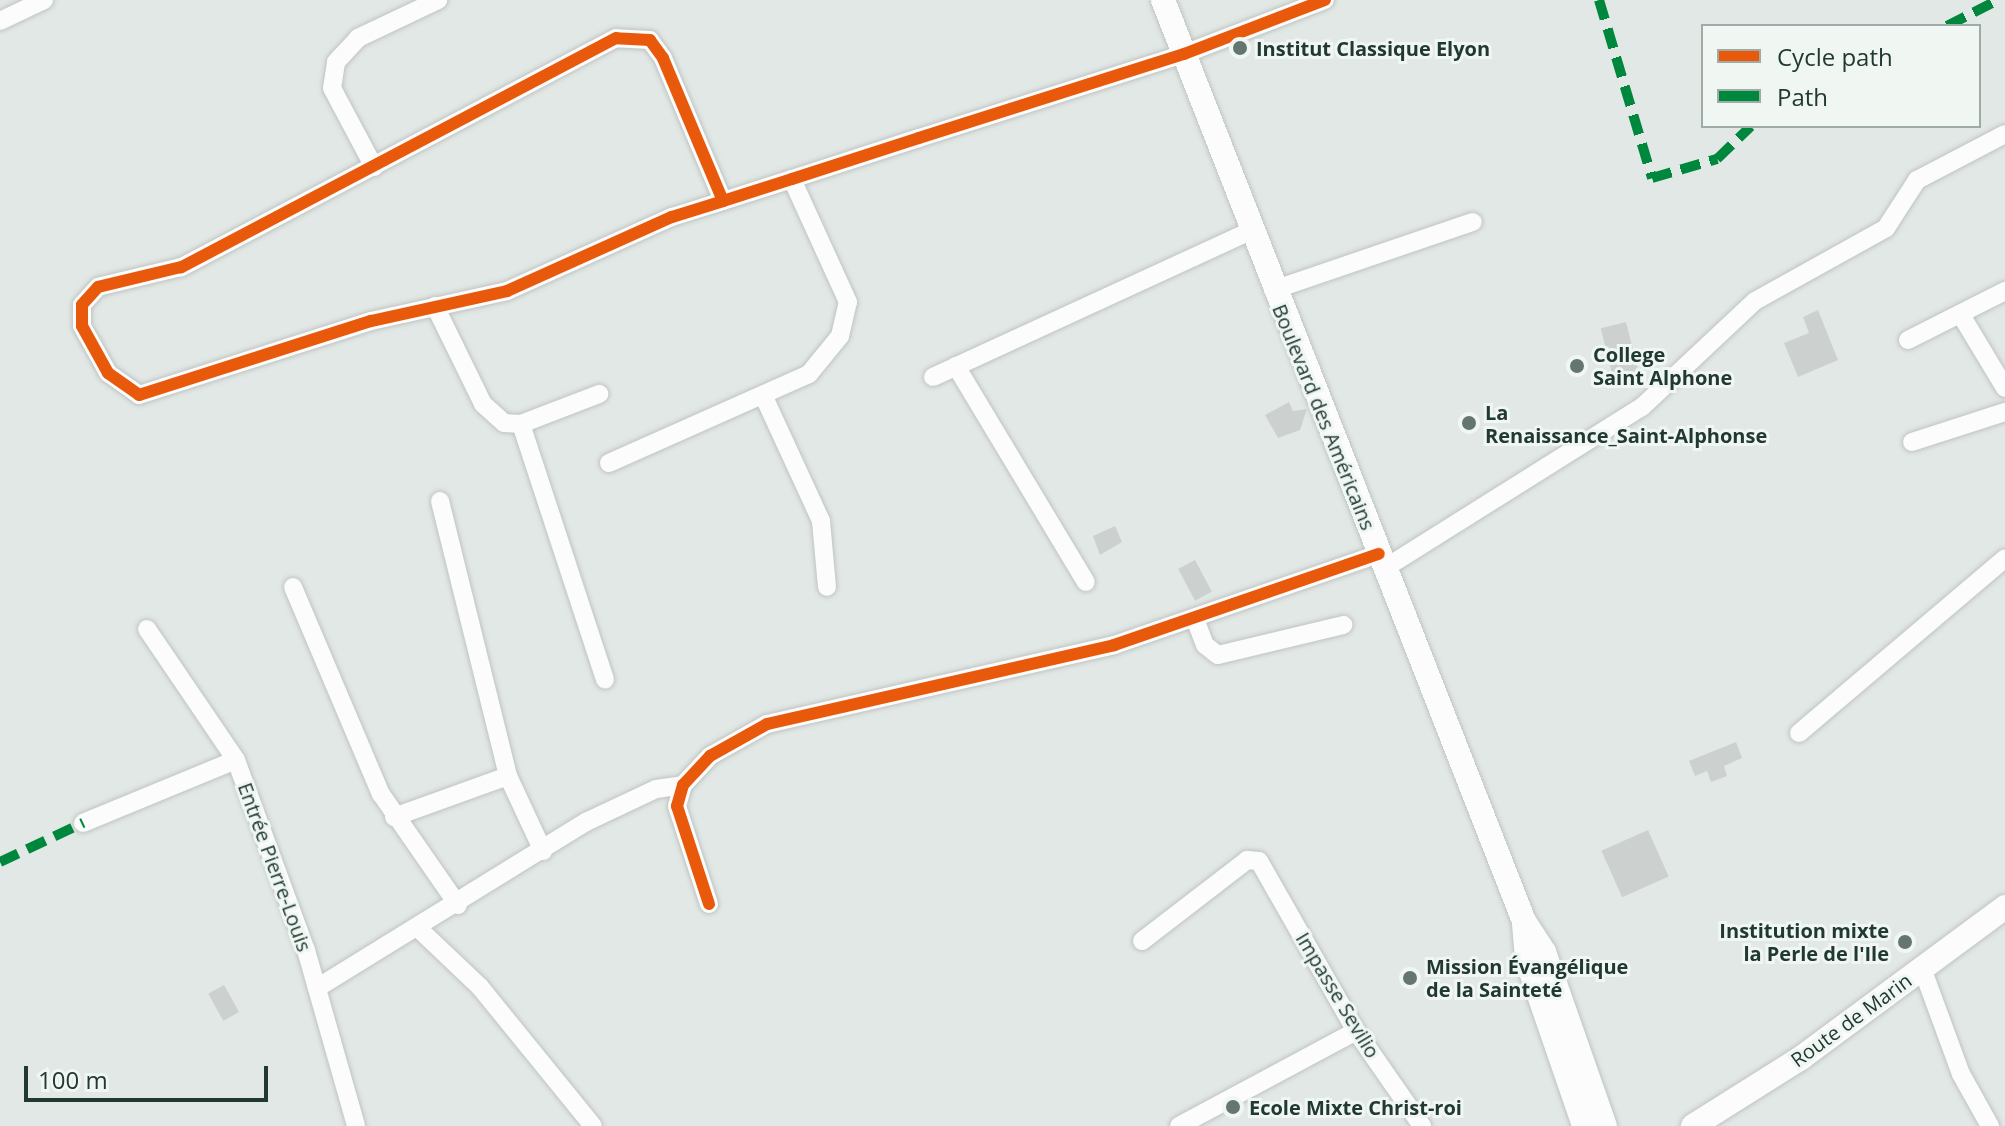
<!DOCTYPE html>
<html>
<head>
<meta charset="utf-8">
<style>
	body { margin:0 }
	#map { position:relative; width:2005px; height:1126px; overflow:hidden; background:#e2e8e5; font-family:"Open Sans",sans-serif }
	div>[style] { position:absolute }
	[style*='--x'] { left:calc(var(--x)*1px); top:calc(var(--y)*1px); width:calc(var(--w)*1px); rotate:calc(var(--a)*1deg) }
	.building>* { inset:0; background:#ccd1cf; transform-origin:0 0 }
	.roads { filter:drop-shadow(0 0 2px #bfc4c2) drop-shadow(0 0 2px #bfc4c2) }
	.minor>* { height:18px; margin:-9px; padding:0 9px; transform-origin:9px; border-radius:9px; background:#fbfcfb }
	.secondary>* { height:24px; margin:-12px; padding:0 12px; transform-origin:12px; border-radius:12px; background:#fbfcfb }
	.quiet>* { height:10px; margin-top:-5px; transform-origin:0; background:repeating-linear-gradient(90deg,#00873e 0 20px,transparent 0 30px) }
	.cycleway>* { height:12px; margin:-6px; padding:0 6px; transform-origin:6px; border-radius:6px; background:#e8590c }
	.dots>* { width:22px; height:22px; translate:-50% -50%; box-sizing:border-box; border:4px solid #f0f7f3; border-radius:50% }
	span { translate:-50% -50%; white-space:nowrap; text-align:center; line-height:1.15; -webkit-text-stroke:6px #f0f7f3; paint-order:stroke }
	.poi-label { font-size:20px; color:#223933; font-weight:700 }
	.left { translate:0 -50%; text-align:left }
	.right { translate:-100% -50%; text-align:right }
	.street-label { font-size:20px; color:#223933 }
	.legend { position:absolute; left:1701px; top:24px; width:280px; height:104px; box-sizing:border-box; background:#f0f7f3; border:2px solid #9eaba6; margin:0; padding:10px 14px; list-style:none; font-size:24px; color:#223933 }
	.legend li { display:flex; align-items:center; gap:16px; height:40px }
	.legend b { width:40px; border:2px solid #9eaba6 }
	.scale { position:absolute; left:24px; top:1066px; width:244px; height:36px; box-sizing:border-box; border:4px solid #223933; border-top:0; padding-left:10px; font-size:24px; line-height:28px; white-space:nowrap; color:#223933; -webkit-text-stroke:6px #f0f7f3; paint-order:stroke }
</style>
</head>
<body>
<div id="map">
	<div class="building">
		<i style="clip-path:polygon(1818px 310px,1838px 360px,1798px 377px,1784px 343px,1809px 333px,1803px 317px)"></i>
		<i style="left:1626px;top:322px;width:50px;height:26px;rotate:76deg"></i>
		<i style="clip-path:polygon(1289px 402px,1293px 411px,1307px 409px,1300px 430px,1278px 438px,1265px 415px)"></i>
		<i style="clip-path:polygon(1115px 526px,1122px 542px,1100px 555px,1093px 536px)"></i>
		<i style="left:1195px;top:560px;width:36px;height:19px;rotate:62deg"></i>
		<i style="clip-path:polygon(1736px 742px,1742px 758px,1724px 766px,1727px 776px,1711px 782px,1707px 771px,1695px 776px,1689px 761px)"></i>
		<i style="left:1648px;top:830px;width:51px;height:51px;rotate:66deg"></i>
		<i style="left:224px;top:985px;width:31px;height:18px;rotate:61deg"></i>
	</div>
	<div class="roads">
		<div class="minor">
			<i style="--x:0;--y:21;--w:49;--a:-25.5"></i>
			<i style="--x:374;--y:167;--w:89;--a:-118"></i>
			<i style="--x:332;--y:88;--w:26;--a:-81"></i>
			<i style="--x:336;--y:62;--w:33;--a:-47"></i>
			<i style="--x:358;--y:38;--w:89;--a:-25.4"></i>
			<i style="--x:723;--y:201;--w:155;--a:-112.8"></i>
			<i style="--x:663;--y:58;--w:22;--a:-126"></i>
			<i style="--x:650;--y:40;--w:34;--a:-177"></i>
			<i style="--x:616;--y:38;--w:492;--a:152.2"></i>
			<i style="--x:181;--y:267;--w:85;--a:166.5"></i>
			<i style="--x:98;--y:287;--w:24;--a:132"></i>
			<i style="--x:82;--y:305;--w:21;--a:90"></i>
			<i style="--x:82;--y:326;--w:54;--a:61"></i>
			<i style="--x:108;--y:373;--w:38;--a:35"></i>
			<i style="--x:139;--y:395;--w:244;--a:-17.7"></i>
			<i style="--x:371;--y:321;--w:139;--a:-12.4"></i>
			<i style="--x:507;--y:291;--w:181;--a:-24.2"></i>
			<i style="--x:672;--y:217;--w:53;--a:-17.4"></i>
			<i style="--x:723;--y:201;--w:72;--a:-17.7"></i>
			<i style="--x:792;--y:179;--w:133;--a:-17.9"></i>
			<i style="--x:919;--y:138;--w:278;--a:-17.6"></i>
			<i style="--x:1184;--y:54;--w:151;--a:-21"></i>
			<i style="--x:1273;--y:290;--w:211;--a:-18.8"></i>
			<i style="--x:435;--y:306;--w:109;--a:63.9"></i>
			<i style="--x:483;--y:404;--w:28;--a:42"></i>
			<i style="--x:504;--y:423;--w:17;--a:3"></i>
			<i style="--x:521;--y:424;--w:84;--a:-21"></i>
			<i style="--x:1961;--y:315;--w:85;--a:58.9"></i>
			<i style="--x:1908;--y:340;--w:109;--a:-26.8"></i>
			<i style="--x:956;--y:366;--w:252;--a:59"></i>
			<i style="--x:933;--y:377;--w:349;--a:-24.7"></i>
			<i style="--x:764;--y:397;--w:136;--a:65.3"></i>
			<i style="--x:821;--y:521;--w:66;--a:84.8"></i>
			<i style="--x:521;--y:424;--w:269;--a:71.8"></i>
			<i style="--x:1912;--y:442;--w:98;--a:-17.9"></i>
			<i style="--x:609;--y:463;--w:219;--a:-24"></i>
			<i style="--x:809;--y:374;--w:49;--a:-50.8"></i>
			<i style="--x:840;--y:336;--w:35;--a:-77"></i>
			<i style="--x:848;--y:302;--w:135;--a:-114.5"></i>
			<i style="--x:440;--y:501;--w:283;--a:76.1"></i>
			<i style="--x:508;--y:776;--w:83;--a:65"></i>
			<i style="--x:1385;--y:568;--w:303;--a:-32.1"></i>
			<i style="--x:1642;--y:407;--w:155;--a:-43.2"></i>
			<i style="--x:1755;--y:301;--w:150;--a:-29.1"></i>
			<i style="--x:1886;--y:228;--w:57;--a:-57.1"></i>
			<i style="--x:1917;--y:180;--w:99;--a:-27.6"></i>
			<i style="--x:293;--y:587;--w:225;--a:67"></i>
			<i style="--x:381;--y:794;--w:135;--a:55.3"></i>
			<i style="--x:1195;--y:619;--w:28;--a:69"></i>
			<i style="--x:1205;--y:645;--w:16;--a:38"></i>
			<i style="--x:1218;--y:655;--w:129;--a:-13.5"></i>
			<i style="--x:147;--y:629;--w:158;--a:55.8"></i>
			<i style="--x:236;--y:760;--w:202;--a:69.8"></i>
			<i style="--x:306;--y:950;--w:183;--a:74.1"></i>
			<i style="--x:1799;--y:733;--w:270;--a:-40.3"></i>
			<i style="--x:394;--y:817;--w:121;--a:-19.8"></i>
			<i style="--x:83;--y:823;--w:165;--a:-22.4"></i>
			<i style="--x:709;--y:904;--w:103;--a:-108.1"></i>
			<i style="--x:677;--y:806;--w:22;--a:-74"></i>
			<i style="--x:683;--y:785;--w:40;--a:-47"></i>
			<i style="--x:710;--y:756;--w:65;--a:-29.3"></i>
			<i style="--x:767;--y:724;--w:356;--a:-12.8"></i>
			<i style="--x:1114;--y:645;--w:280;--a:-19"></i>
			<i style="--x:420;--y:930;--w:83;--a:43.5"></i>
			<i style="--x:480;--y:987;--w:179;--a:50.9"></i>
			<i style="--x:1142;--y:941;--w:133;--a:-37.6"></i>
			<i style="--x:1247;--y:860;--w:12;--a:5"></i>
			<i style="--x:1259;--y:861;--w:196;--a:60.3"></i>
			<i style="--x:1356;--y:1031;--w:116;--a:55.2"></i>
			<i style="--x:1922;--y:968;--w:113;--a:69.8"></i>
			<i style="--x:1961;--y:1074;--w:60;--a:60.9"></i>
			<i style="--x:317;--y:988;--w:316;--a:-31.7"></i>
			<i style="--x:586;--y:822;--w:77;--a:-25.2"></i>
			<i style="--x:656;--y:789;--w:27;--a:-8"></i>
			<i style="--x:1179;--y:1126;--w:201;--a:-28.2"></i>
		</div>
		<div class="secondary">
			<i style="--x:1163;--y:0;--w:989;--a:68.6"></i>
			<i style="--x:1524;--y:921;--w:37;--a:57"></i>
			<i style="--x:1544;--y:952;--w:184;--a:70.7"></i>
			<i style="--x:1524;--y:924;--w:36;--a:85"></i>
			<i style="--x:1527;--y:960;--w:176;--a:71"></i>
			<i style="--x:1693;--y:1126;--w:128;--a:-32.2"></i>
			<i style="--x:1801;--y:1058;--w:254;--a:-36.5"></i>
		</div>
	</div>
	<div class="quiet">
		<i style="--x:1599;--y:0;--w:186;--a:73.4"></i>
		<i style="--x:1652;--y:178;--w:68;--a:-16.3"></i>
		<i style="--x:1717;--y:159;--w:47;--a:-44.1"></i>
		<i style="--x:1947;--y:26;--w:57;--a:-27"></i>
		<i style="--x:0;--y:862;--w:92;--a:-25.2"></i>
	</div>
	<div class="cycleway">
		<i style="--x:723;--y:201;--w:155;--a:-112.8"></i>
		<i style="--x:663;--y:58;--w:22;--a:-126"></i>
		<i style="--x:650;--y:40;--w:34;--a:-177"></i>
		<i style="--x:616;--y:38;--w:492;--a:152.2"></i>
		<i style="--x:181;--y:267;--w:85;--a:166.5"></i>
		<i style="--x:98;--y:287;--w:24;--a:132"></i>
		<i style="--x:82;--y:305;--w:21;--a:90"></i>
		<i style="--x:82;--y:326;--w:54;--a:61"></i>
		<i style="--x:108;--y:373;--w:38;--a:35"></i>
		<i style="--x:139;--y:395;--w:244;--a:-17.7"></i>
		<i style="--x:371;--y:321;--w:139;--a:-12.4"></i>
		<i style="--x:507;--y:291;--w:181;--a:-24.2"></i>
		<i style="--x:672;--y:217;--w:53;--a:-17.4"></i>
		<i style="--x:723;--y:201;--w:72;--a:-17.7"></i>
		<i style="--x:792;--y:179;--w:133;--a:-17.9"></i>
		<i style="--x:919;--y:138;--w:278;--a:-17.6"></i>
		<i style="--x:1184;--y:54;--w:151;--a:-21"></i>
		<i style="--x:709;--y:904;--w:103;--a:-108.1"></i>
		<i style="--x:677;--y:806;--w:22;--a:-74"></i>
		<i style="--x:683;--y:785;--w:40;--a:-47"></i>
		<i style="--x:710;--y:756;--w:65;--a:-29.3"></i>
		<i style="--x:767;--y:724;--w:356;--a:-12.8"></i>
		<i style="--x:1114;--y:645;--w:280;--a:-19"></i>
	</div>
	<div class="dots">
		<i style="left:1240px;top:48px;background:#657671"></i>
		<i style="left:1577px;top:366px;background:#657671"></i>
		<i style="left:1469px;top:423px;background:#657671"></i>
		<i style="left:1905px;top:942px;background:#657671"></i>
		<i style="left:1410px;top:978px;background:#657671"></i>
		<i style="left:1233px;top:1107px;background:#657671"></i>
	</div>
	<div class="poi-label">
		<span class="left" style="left:1256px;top:48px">Institut Classique Elyon</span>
		<span class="left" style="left:1593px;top:366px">College<br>Saint Alphone</span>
		<span class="left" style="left:1485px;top:424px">La<br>Renaissance_Saint-Alphonse</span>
		<span class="right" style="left:1889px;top:942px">Institution mixte<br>la Perle de l'Ile</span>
		<span class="left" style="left:1426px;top:978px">Mission Évangélique<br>de la Sainteté</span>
		<span class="left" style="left:1249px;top:1107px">Ecole Mixte Christ-roi</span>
	</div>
	<div class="street-label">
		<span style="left:1324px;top:417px;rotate:68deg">Boulevard des Américains</span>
		<span style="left:275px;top:867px;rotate:70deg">Entrée Pierre-Louis</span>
		<span style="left:1338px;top:995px;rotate:59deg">Impasse Sevilio</span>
		<span style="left:1851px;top:1020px;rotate:-36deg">Route de Marin</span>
	</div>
	<ul class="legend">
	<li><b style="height:10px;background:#e8590c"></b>Cycle path</li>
	<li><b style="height:10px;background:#00873e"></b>Path</li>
	</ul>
	<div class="scale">100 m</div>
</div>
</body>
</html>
